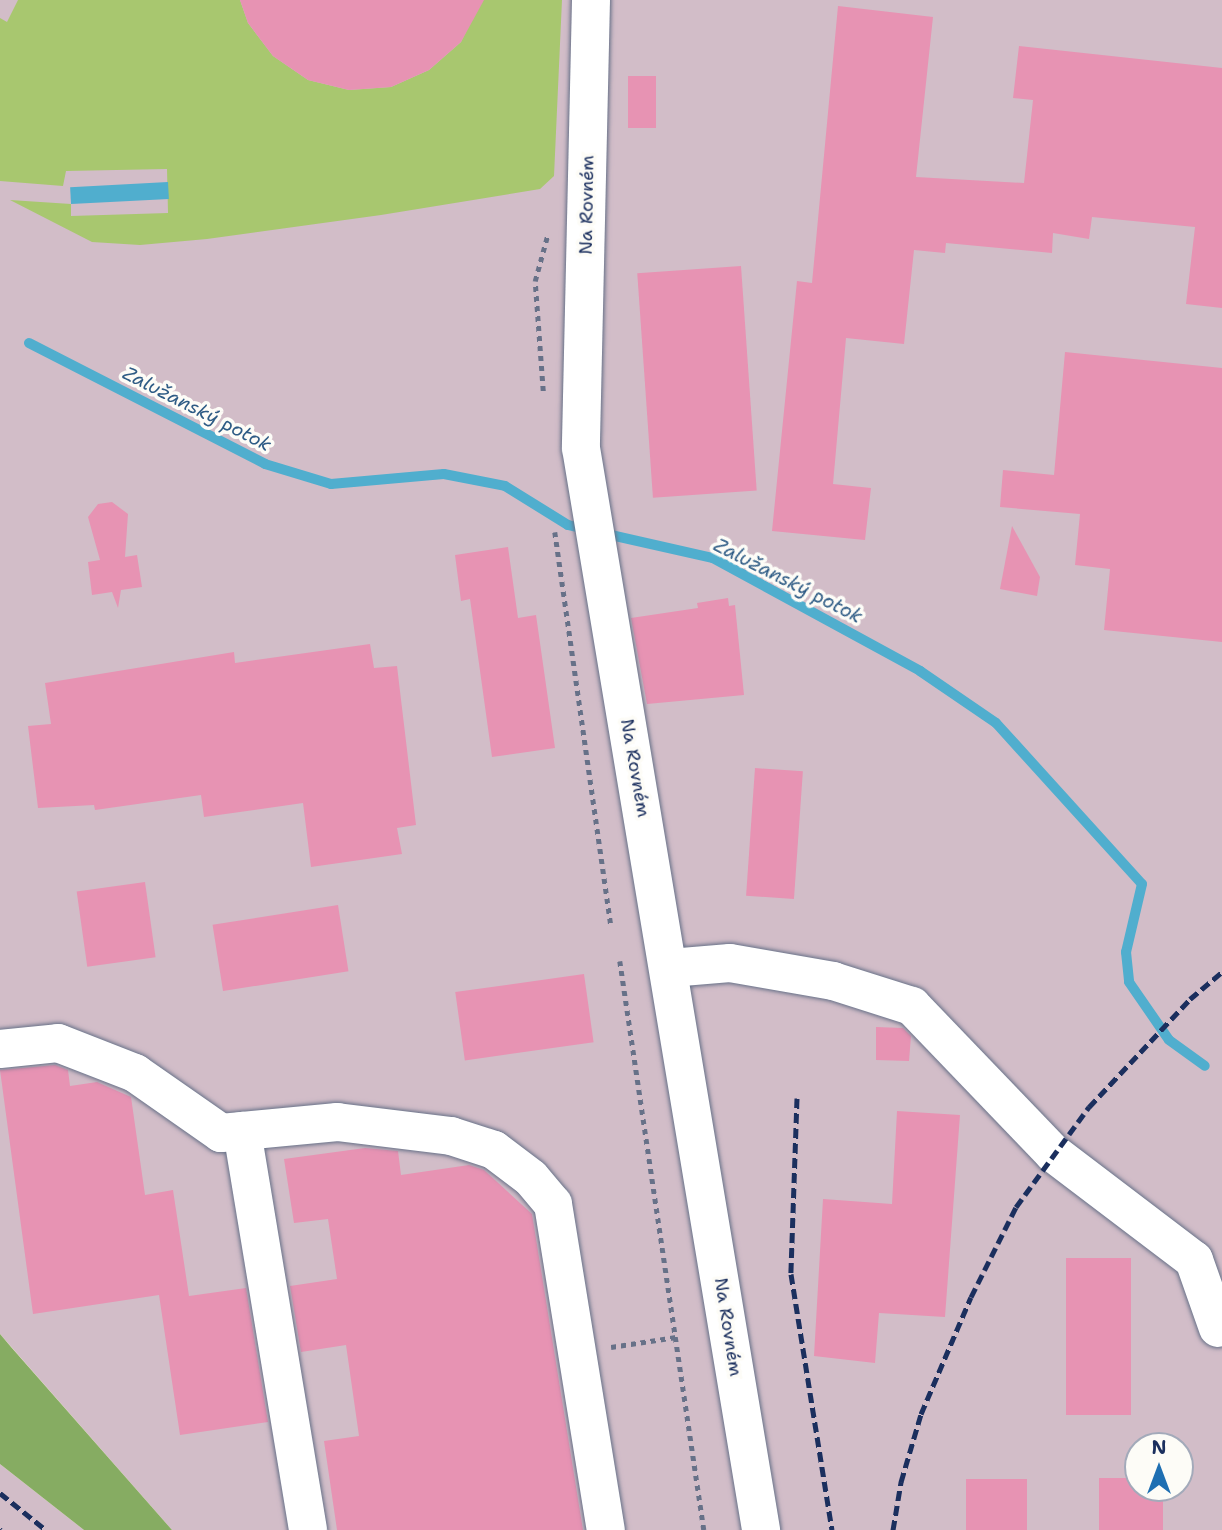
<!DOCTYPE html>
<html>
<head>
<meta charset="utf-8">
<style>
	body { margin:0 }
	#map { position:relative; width:1222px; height:1530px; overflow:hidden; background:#f4ecd7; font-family:"Shantell Sans",sans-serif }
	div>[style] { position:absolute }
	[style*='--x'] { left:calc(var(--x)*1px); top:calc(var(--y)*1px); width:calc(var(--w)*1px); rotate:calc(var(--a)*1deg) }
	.industrial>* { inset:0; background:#d2bdc8 }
	.green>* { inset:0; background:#a8c76f }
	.forest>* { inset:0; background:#86ac62 }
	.water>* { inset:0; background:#50aece; transform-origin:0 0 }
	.stream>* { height:10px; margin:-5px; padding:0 5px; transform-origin:5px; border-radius:5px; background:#50aece }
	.building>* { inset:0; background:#e793b3; transform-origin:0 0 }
	.path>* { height:4.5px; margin-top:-2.25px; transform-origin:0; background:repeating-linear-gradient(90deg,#677188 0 5px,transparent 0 10px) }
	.roads { filter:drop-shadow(0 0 2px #677188) drop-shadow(0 0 2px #677188) }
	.minor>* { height:38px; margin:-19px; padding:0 19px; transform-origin:19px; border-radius:19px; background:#fff }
	.rail>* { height:5px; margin-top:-2.5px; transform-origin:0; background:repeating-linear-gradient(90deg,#1b2f5e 0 10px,transparent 0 15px) }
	span { translate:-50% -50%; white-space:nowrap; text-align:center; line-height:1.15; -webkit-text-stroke:7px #fdfcf7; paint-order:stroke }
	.street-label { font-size:18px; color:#1b2f5e }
	.water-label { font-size:19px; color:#2e5b85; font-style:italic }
	.north { position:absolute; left:1124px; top:1432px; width:70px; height:70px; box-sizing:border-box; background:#fdfcf7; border:2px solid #a3aaba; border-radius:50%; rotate:0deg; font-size:19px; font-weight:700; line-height:28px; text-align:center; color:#1b2f5e }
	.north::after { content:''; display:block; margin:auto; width:24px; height:32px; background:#1f6fb2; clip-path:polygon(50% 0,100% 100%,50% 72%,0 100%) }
</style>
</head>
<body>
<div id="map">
	<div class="industrial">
		<i style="clip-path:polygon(evenodd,0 0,1222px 0,1222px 1530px,172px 1530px,0 1334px,0 0,1138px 1446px,1180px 1446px,1180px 1488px,1138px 1488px,1138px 1446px)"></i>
		<i style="clip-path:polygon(0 1464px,5px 1468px,84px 1530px,0 1530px)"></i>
	</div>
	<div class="green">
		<i style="clip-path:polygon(18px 0,240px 0,248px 23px,273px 56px,308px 80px,349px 90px,391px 87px,429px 70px,461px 42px,481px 0,562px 0,554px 176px,540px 189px,381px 215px,207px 239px,140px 245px,92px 242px,10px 200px,71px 204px,71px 216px,168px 213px,167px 169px,66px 171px,63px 186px,0 181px,0 18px,7px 22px)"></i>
	</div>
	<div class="forest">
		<i style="clip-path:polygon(0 1334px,11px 1347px,172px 1530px,84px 1530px,0 1464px)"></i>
	</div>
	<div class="water">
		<i style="left:168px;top:182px;width:17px;height:98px;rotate:87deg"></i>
	</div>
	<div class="stream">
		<i style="--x:29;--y:343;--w:265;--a:27.1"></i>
		<i style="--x:265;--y:464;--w:69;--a:16.9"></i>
		<i style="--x:331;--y:484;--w:113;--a:-5.1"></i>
		<i style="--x:444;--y:474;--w:62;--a:11.1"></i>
		<i style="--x:505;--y:486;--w:74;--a:31.8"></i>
		<i style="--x:568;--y:525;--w:18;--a:13"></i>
		<i style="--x:602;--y:533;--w:114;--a:12.7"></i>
		<i style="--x:713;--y:558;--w:236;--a:28.6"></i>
		<i style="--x:920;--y:671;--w:92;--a:34.4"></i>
		<i style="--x:996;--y:723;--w:217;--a:47.8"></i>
		<i style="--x:1142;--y:884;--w:70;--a:103.2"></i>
		<i style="--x:1126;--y:952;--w:30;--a:84"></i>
		<i style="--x:1129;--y:982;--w:70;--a:55.4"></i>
		<i style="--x:1169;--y:1040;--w:44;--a:35.8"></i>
	</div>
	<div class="building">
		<i style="clip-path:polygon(240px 0,484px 0,461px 42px,429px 70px,391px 87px,349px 90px,308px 80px,273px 56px,248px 23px)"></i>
		<i style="clip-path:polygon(838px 6px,933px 17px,916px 177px,1024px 183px,1033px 100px,1013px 98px,1019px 46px,1222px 68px,1222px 308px,1186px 304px,1195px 227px,1092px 217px,1089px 239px,1053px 233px,1052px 253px,946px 243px,945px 253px,914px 250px,904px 344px,846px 338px,833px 484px,871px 488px,865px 540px,772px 531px,797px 281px,812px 283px)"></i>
		<i style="left:628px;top:76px;width:28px;height:52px"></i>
		<i style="left:741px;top:266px;width:225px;height:104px;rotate:86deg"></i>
		<i style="clip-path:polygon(1065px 352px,1222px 368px,1222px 642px,1104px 630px,1110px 569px,1075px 565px,1080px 514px,1000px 507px,1003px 470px,1054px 475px)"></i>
		<i style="clip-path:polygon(112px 502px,128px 514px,125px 557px,137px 555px,142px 587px,121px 590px,118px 608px,112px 592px,92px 595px,88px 562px,100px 560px,88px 517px,98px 504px)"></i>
		<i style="clip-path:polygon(1012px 526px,1040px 577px,1037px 596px,1000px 589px)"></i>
		<i style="clip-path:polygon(508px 547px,518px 618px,536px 615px,555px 748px,492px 757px,470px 599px,461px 601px,455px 555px)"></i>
		<i style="clip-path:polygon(728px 598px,729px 606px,735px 605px,744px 695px,647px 704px,631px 618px,698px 608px,697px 603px)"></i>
		<i style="clip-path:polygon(370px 644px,374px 668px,397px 666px,416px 825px,397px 828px,402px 854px,311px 867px,303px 803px,204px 817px,201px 795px,95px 810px,94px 805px,38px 808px,28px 726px,51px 724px,45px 683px,234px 652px,235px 663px)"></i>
		<i style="left:755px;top:768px;width:48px;height:128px;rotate:4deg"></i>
		<i style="left:145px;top:882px;width:76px;height:69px;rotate:82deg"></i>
		<i style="left:338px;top:905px;width:67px;height:127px;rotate:81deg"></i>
		<i style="left:584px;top:974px;width:69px;height:130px;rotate:82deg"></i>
		<i style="clip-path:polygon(876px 1027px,903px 1028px,911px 1036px,909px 1061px,876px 1060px)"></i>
		<i style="clip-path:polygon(55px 1065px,68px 1070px,70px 1086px,97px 1082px,131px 1097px,145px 1195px,173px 1190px,189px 1296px,246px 1288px,268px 1422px,180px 1435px,159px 1295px,33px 1314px,0 1070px)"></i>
		<i style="clip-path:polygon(897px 1111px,960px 1115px,945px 1317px,879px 1313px,875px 1363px,814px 1356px,823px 1199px,892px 1204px)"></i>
		<i style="clip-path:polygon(365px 1148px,398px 1151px,401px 1175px,469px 1165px,484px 1170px,532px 1214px,583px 1530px,337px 1530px,324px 1441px,359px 1436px,346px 1345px,301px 1352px,290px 1286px,337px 1279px,328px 1219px,294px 1223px,284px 1159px)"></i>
		<i style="left:1066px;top:1258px;width:65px;height:157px"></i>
		<i style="clip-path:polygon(1099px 1478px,1138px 1478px,1138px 1488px,1163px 1488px,1163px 1530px,1099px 1530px)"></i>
		<i style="left:966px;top:1479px;width:61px;height:51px"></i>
	</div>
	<div class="path">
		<i style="--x:543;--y:391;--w:110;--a:-94.2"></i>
		<i style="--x:535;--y:281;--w:46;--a:-74.7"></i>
		<i style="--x:555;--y:532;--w:398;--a:81.9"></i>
		<i style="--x:620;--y:961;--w:575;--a:81.6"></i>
		<i style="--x:611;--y:1347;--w:66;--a:-8.7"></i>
	</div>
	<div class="roads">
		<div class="minor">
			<i style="--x:591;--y:0;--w:448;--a:91.3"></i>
			<i style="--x:581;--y:448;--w:1097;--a:80.55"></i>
			<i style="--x:670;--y:968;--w:60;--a:-4.8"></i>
			<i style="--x:730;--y:963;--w:105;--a:9.9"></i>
			<i style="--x:833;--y:981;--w:83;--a:17.6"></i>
			<i style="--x:912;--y:1006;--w:204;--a:46.2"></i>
			<i style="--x:1053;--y:1153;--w:177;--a:37.2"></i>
			<i style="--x:1194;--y:1260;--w:72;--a:70.6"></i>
			<i style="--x:0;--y:1049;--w:58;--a:-5.9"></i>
			<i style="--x:58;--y:1043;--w:83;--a:21.3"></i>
			<i style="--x:135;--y:1073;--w:105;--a:34.9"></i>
			<i style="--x:221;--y:1133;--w:117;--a:-5.4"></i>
			<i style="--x:337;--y:1122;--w:115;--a:7"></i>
			<i style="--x:451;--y:1136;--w:45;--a:18"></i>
			<i style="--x:494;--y:1150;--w:46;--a:37.1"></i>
			<i style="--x:531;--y:1178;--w:34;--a:50"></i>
			<i style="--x:553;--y:1204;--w:330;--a:80.8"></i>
			<i style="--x:242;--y:1131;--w:404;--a:80.6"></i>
		</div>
	</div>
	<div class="rail">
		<i style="--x:797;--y:1098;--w:176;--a:92"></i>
		<i style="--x:791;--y:1274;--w:259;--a:80.9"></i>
		<i style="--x:0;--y:1493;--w:59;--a:38.8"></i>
		<i style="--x:0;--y:1529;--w:1;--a:45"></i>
		<i style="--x:893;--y:1530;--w:49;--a:-80.5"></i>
		<i style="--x:901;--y:1482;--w:71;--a:-73.6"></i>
		<i style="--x:921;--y:1414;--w:127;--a:-66.9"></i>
		<i style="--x:971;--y:1297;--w:101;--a:-63.4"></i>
		<i style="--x:1016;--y:1207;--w:124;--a:-53.9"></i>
		<i style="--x:1089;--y:1107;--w:148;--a:-46.9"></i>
		<i style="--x:1190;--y:999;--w:42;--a:-40.2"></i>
	</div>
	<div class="street-label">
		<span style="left:587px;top:205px;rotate:-89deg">Na Rovném</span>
		<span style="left:635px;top:768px;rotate:80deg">Na Rovném</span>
		<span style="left:728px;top:1327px;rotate:81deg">Na Rovném</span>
	</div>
	<div class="water-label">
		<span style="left:197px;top:409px;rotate:27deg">Zalužanský potok</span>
		<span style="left:788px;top:581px;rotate:27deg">Zalužanský potok</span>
	</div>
	<div class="north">N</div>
</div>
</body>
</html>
